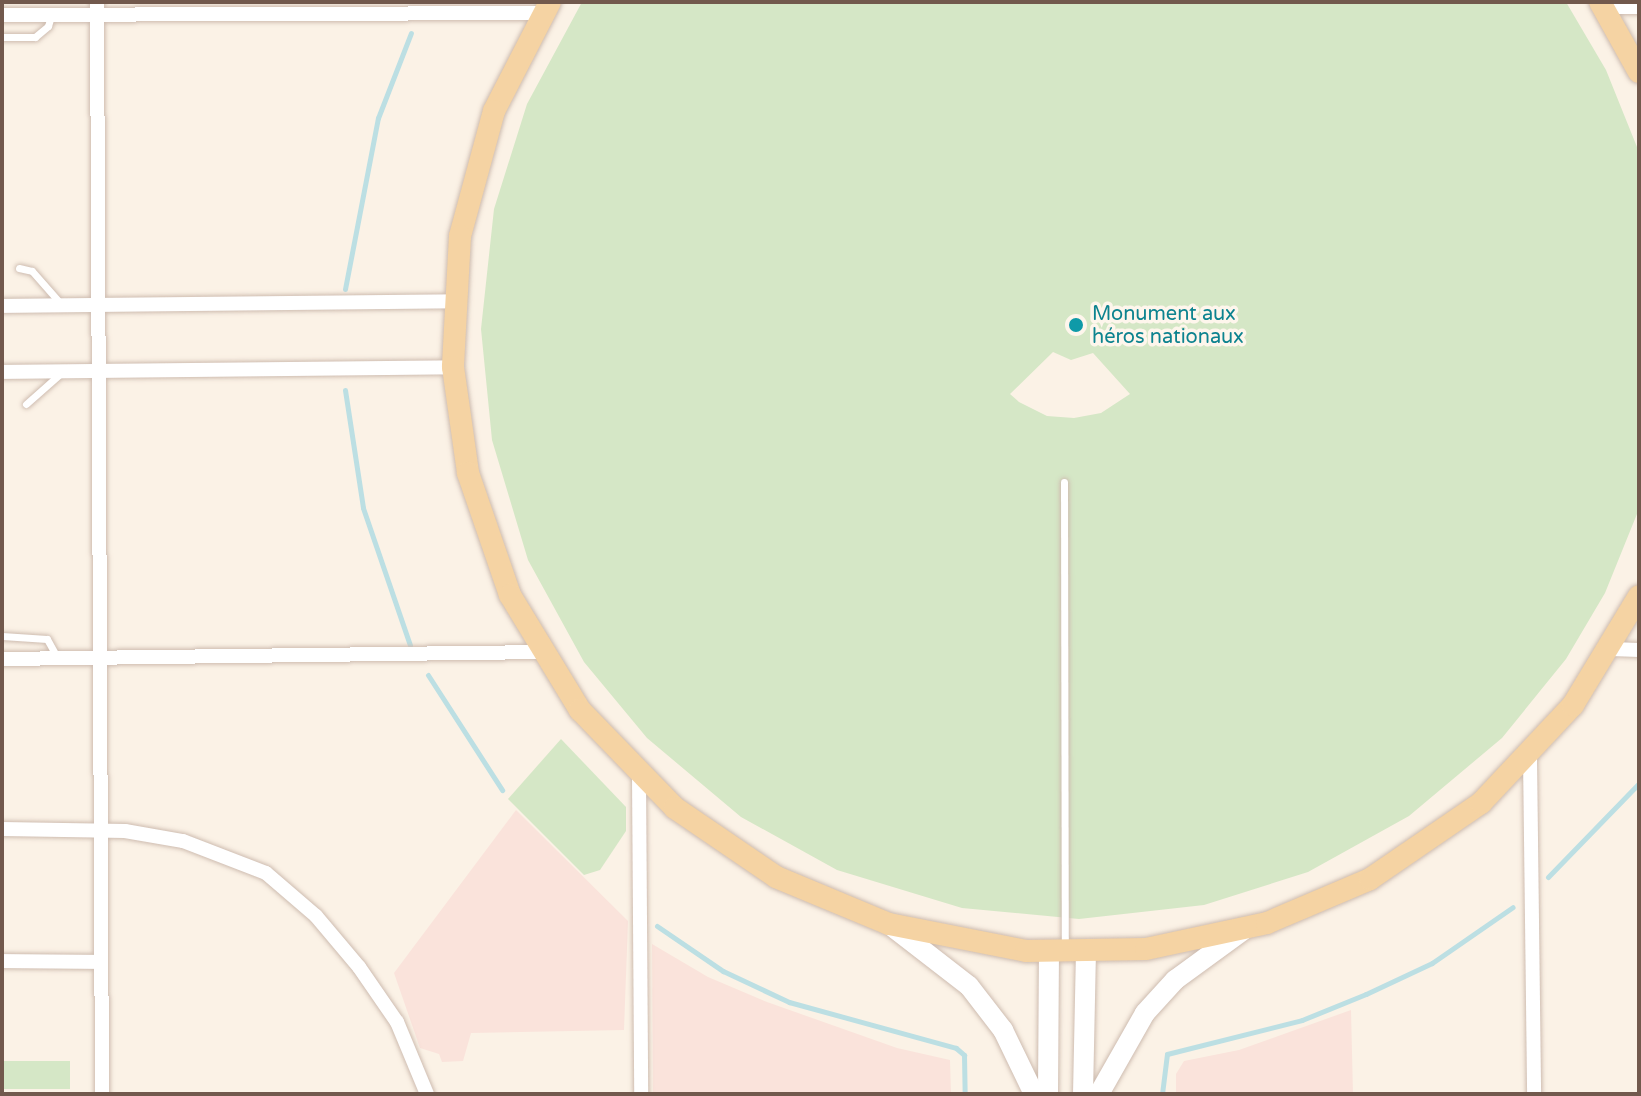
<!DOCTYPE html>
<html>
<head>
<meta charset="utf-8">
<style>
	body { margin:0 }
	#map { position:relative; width:1641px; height:1096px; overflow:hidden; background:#fbf2e6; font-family:"Varela Round",sans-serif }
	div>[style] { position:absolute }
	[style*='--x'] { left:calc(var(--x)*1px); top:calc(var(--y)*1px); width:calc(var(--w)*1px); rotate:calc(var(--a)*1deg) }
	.commercial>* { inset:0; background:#fae3db }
	.green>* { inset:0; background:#d5e7c6; transform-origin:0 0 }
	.stream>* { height:5px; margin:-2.5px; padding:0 2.5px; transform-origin:2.5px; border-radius:2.5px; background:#bcdfe3 }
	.roads { filter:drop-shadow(0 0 2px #cebcb0) drop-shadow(0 0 2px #cebcb0) }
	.service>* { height:7px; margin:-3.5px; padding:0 3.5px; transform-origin:3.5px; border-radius:3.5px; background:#fff }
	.minor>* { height:14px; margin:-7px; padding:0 7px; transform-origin:7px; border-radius:7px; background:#fff }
	.secondary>* { height:20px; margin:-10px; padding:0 10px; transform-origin:10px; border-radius:10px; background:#fff }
	.primary>* { height:22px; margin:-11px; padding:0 11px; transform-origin:11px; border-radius:11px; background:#f5d3a3 }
	.dots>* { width:22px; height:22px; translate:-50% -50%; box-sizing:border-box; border:4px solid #fef6ec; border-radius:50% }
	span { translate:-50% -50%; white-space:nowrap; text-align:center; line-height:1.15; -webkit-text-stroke:7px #fef6ec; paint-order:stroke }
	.culture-label { font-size:20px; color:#0d838f }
	.left { translate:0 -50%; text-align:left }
	.frame { position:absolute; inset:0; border:4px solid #72594d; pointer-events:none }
</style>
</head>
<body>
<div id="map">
	<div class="commercial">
		<i style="clip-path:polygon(516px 810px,628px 921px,624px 1030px,471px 1033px,463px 1061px,442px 1062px,439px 1054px,420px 1048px,394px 973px)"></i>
		<i style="clip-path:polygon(652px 944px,708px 977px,767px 1002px,897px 1048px,950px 1060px,951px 1094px,653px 1094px)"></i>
		<i style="clip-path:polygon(1351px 1010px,1353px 1094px,1176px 1094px,1176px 1074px,1184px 1061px,1239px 1050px)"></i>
	</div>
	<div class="green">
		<i style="clip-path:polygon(evenodd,582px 2px,1566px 2px,1606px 70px,1639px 152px,1639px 509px,1605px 593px,1566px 659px,1502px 738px,1409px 816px,1308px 872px,1204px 905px,1079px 919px,962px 908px,837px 870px,741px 817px,647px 738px,584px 662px,528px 560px,492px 440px,481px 329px,494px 209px,527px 104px,582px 2px,1053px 352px,1071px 360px,1093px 353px,1130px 394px,1101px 413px,1074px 418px,1047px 416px,1019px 402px,1010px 394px,1053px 352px)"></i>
		<i style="clip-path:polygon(561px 739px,626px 807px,626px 831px,600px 870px,584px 875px,508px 799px)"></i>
		<i style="left:2px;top:1061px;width:68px;height:28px"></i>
	</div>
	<div class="stream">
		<i style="--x:345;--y:289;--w:174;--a:-79.1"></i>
		<i style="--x:378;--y:118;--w:91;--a:-68.8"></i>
		<i style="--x:345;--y:390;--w:119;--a:81.3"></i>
		<i style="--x:363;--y:508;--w:145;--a:71.1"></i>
		<i style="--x:428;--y:675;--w:137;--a:57.2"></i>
		<i style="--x:1548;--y:877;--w:131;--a:-45.9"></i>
		<i style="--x:657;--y:926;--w:80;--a:34.3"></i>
		<i style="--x:723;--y:971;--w:73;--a:25.2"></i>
		<i style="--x:789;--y:1002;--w:173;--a:15.4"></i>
		<i style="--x:956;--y:1048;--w:11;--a:41"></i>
		<i style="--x:964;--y:1055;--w:39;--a:89"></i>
		<i style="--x:1162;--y:1094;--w:40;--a:-82.9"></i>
		<i style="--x:1167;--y:1054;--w:139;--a:-14.1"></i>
		<i style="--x:1302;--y:1020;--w:69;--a:-22.1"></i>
		<i style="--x:1366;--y:994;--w:73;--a:-25.2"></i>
		<i style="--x:1432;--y:963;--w:98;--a:-34.7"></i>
	</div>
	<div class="roads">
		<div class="service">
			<i style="--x:2;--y:37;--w:33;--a:0"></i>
			<i style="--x:35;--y:37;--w:17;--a:-40"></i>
			<i style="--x:48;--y:26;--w:10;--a:-73"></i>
			<i style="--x:19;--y:268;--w:13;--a:13"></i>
			<i style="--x:32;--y:271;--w:44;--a:48.7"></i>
			<i style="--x:26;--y:404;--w:47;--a:-41.5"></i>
			<i style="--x:1064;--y:482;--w:464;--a:89.9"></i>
			<i style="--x:2;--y:636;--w:45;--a:3.8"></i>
			<i style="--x:47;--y:639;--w:21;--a:61"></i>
		</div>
		<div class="minor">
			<i style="--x:97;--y:2;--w:1092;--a:89.74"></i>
			<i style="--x:1604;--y:7;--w:35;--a:0"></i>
			<i style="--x:2;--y:15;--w:540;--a:-0.21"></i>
			<i style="--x:2;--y:306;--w:451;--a:-0.6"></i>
			<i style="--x:2;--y:372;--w:451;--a:-0.6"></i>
			<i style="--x:1611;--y:649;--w:28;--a:2"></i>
			<i style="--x:2;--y:659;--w:539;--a:-0.74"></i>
			<i style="--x:1530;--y:757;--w:337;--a:89.3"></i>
			<i style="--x:639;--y:776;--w:318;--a:89.6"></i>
			<i style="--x:2;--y:829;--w:123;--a:0.9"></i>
			<i style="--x:125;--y:831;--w:59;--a:9.8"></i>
			<i style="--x:183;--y:841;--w:89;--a:21.1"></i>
			<i style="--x:266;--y:873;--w:66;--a:40.7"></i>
			<i style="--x:316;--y:916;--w:67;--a:49.9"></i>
			<i style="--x:359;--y:967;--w:67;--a:55.4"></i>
			<i style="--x:397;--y:1022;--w:78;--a:67.4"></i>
			<i style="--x:2;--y:961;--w:99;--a:0.6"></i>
		</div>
		<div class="secondary">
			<i style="--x:889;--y:924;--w:101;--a:37.8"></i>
			<i style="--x:969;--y:986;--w:56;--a:52.3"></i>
			<i style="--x:1003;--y:1030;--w:71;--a:64.2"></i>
			<i style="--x:1048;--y:1094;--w:142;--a:-89.6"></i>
			<i style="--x:1083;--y:1094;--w:141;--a:-88.8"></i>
			<i style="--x:1099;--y:1094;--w:93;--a:-60.4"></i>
			<i style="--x:1145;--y:1013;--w:45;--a:-47.7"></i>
			<i style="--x:1175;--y:980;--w:87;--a:-36.1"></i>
		</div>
		<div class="primary">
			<i style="--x:550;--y:2;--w:123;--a:117.2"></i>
			<i style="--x:494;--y:111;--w:130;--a:105.2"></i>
			<i style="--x:460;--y:236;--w:131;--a:93.1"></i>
			<i style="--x:453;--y:367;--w:107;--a:81.9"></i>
			<i style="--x:468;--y:473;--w:129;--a:71"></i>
			<i style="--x:510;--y:595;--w:135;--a:58.7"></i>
			<i style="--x:580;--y:710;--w:136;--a:45.9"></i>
			<i style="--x:675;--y:808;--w:122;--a:34.3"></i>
			<i style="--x:776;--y:877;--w:122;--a:22.6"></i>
			<i style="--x:889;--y:924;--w:140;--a:11.1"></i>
			<i style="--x:1026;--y:951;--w:120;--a:-1"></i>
			<i style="--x:1146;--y:949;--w:124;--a:-12.1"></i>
			<i style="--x:1267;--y:923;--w:112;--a:-23.1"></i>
			<i style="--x:1370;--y:879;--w:135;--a:-34.4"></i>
			<i style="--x:1481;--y:803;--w:134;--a:-46.8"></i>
			<i style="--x:1573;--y:705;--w:127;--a:-58.8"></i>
			<i style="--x:1600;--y:2;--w:80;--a:60.9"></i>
		</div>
	</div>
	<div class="dots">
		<i style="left:1076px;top:325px;background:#0f9aa8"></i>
	</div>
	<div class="culture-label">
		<span class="left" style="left:1092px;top:326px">Monument aux<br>héros nationaux</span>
	</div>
	<div class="frame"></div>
</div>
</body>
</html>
